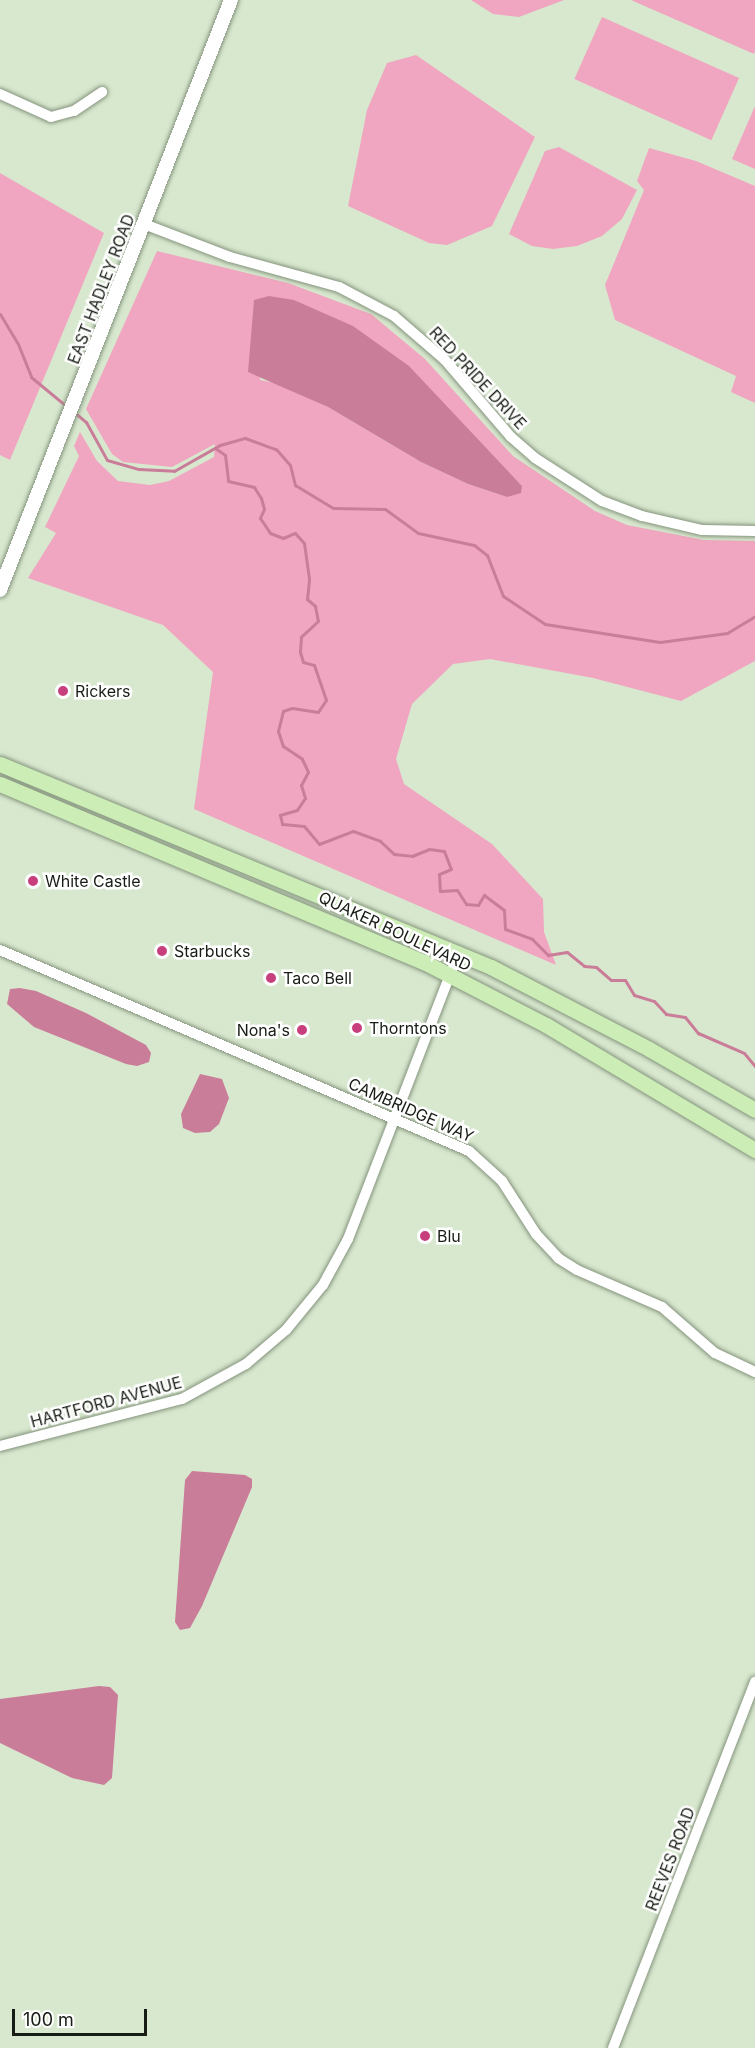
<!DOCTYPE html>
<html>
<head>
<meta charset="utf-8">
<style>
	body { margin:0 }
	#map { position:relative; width:755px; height:2048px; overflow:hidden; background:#d8e8cf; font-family:Inter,sans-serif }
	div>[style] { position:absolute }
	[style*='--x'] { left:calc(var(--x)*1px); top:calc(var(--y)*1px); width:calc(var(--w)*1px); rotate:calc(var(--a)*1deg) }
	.green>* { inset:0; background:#f0a6c0; transform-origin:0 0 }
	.water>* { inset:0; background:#ca7d99 }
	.stream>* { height:3px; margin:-1.5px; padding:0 1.5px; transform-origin:1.5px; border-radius:1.5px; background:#ca7d99 }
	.roads { filter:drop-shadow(0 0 2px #85947d) drop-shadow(0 0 2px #85947d) }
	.street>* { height:10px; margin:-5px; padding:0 5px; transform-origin:5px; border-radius:5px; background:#fff }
	.secondary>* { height:14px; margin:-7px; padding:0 7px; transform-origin:7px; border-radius:7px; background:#fff }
	.primary>* { height:15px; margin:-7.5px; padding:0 7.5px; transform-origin:7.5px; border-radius:7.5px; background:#cceeb6 }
	.dots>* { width:16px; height:16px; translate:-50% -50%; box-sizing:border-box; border:3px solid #fff; border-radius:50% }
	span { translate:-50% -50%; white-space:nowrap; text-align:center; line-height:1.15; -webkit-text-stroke:5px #fff; paint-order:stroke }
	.street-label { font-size:16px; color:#171d14 }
	.poi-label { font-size:16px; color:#171d14 }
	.left { translate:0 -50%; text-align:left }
	.right { translate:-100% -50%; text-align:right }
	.scale { position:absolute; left:12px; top:2009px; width:135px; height:27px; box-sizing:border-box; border:3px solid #171d14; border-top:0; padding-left:8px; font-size:18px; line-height:21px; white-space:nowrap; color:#171d14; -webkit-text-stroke:4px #fff; paint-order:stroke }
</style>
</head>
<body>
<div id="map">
	<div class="green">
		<i style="clip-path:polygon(471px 0,564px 0,519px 17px,493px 14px)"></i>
		<i style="clip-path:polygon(631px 0,755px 0,755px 51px,754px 54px)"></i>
		<i style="left:602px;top:17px;width:150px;height:68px;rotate:24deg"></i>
		<i style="clip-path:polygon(416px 55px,535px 137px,492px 226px,447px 245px,429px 243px,348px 206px,367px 110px,387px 63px)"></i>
		<i style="clip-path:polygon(755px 106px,755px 169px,732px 159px)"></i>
		<i style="clip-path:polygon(559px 147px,637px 190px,622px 219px,602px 236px,577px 246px,553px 249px,532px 246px,509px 234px,545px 151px)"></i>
		<i style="clip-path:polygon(649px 148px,696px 161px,755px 186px,755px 403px,731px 392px,736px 376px,615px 320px,605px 285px,644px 190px,637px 181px)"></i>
		<i style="clip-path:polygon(0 173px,104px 233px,10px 460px,0 455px)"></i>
		<i style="clip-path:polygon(evenodd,157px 251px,288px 283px,371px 314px,425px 359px,513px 456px,595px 511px,627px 525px,704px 540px,755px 541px,755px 661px,681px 701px,593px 678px,490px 659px,453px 664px,412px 704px,396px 759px,404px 784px,492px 844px,543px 899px,544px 932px,556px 965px,194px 809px,213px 672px,163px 625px,28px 578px,56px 533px,45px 527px,79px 456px,74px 446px,80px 432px,97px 461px,118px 481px,150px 485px,169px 481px,214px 457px,215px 444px,172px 467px,123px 462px,112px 454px,86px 409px,157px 251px,269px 296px,465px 428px,522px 486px,507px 497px,468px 484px,421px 462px,328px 407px,276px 383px,260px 380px,269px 296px)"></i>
	</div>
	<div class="water">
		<i style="clip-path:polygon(269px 296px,294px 300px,353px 326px,409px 366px,522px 486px,521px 493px,507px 497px,468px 484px,421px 462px,328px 407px,248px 372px,254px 300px)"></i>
		<i style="clip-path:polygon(20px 988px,36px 991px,86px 1013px,146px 1045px,151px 1053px,149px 1062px,137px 1066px,126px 1064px,34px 1027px,7px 1004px,10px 989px)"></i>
		<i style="clip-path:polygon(200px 1074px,222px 1079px,229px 1098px,219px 1124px,210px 1132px,195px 1133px,183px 1128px,181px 1114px)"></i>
		<i style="clip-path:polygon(192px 1471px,245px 1475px,252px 1479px,252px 1487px,202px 1606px,190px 1628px,180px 1630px,175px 1622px,185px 1480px)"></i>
		<i style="clip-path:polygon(99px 1686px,110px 1687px,118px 1695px,112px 1778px,104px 1785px,72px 1778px,0 1743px,0 1699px)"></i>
	</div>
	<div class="stream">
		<i style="--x:0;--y:314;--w:35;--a:59"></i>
		<i style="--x:18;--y:344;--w:35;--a:68"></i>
		<i style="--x:31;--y:377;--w:45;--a:39.6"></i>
		<i style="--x:74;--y:412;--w:16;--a:40"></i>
		<i style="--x:86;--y:422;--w:43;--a:61.1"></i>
		<i style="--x:107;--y:460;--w:33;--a:16"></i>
		<i style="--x:139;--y:469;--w:35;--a:3"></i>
		<i style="--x:174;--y:471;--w:53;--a:-29.5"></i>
		<i style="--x:220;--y:445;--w:26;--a:-16"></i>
		<i style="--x:245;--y:438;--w:33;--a:20"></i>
		<i style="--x:276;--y:449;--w:21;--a:49"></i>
		<i style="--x:290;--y:465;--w:21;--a:76"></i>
		<i style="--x:295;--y:485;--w:44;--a:31.2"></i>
		<i style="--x:333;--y:508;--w:52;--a:1.1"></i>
		<i style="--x:385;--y:509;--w:41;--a:36"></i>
		<i style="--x:418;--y:533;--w:57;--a:12.1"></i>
		<i style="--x:474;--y:545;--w:16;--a:38"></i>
		<i style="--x:487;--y:555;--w:44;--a:68.7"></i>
		<i style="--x:503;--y:596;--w:50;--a:33.7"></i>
		<i style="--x:545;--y:624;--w:116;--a:8.9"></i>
		<i style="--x:660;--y:642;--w:68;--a:-7.7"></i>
		<i style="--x:727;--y:633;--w:33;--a:-31"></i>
		<i style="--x:215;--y:448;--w:12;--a:35"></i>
		<i style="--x:225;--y:455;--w:26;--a:83"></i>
		<i style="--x:228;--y:481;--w:27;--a:13"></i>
		<i style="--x:254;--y:487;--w:13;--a:58"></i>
		<i style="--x:261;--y:498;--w:11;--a:75"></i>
		<i style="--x:264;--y:509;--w:10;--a:114"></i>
		<i style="--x:260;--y:518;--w:18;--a:56"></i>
		<i style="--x:270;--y:533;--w:14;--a:21"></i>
		<i style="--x:283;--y:538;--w:13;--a:-23"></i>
		<i style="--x:295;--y:533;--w:13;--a:48"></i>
		<i style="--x:304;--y:543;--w:37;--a:82"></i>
		<i style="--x:309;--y:580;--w:19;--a:96"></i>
		<i style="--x:307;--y:599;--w:11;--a:41"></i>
		<i style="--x:315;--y:606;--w:15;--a:79"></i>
		<i style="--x:318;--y:621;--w:23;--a:137"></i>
		<i style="--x:301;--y:637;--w:15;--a:94"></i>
		<i style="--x:300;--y:652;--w:10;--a:73"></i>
		<i style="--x:303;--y:662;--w:11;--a:15"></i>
		<i style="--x:314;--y:665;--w:37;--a:71"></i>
		<i style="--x:326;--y:700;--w:14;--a:124"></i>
		<i style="--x:318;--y:712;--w:26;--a:-171"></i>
		<i style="--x:292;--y:708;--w:9;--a:162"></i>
		<i style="--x:283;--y:711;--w:21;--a:104"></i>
		<i style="--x:278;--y:731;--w:16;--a:72"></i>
		<i style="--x:283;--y:746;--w:23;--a:34"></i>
		<i style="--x:302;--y:759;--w:14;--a:65"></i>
		<i style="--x:308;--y:772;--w:15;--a:118"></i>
		<i style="--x:301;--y:785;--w:14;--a:73"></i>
		<i style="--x:305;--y:798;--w:14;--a:124"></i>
		<i style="--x:297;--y:810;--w:18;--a:164"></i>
		<i style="--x:280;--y:815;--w:9;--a:77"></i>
		<i style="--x:282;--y:824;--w:22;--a:5"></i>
		<i style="--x:304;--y:826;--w:23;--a:50"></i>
		<i style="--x:319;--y:844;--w:36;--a:-21"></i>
		<i style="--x:353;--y:831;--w:29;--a:20"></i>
		<i style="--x:380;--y:841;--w:19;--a:43"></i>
		<i style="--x:394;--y:854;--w:18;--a:6"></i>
		<i style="--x:412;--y:856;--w:18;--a:-22"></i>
		<i style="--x:429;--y:849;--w:15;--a:8"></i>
		<i style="--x:444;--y:851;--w:19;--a:69"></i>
		<i style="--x:451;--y:869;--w:13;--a:157"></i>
		<i style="--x:439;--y:874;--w:17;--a:87"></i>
		<i style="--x:440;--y:891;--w:17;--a:-3"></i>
		<i style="--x:457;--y:890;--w:17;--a:57"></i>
		<i style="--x:466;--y:904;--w:12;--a:5"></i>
		<i style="--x:478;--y:905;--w:12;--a:-59"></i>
		<i style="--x:484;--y:895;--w:25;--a:37"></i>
		<i style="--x:504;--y:910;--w:19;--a:87"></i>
		<i style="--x:505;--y:929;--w:29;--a:20"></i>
		<i style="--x:532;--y:939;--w:23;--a:45"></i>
		<i style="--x:548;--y:955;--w:19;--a:-9"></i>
		<i style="--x:567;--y:952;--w:22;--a:39"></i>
		<i style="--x:584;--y:966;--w:12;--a:5"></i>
		<i style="--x:596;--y:967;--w:20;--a:41"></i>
		<i style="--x:611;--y:980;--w:14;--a:0"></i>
		<i style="--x:625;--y:980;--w:17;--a:59"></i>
		<i style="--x:634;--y:995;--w:21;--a:17"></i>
		<i style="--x:654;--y:1001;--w:18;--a:47"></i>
		<i style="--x:666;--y:1014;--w:19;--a:9"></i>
		<i style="--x:685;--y:1017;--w:21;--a:51"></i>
		<i style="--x:698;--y:1033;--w:50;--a:23.5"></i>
		<i style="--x:744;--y:1053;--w:17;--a:50"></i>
	</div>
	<div class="roads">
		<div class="street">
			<i style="--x:0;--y:94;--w:56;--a:24.3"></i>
			<i style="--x:51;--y:117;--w:24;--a:-15"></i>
			<i style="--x:74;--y:111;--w:34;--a:-34"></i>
			<i style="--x:144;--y:224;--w:92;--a:21"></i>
			<i style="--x:230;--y:257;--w:113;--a:15.4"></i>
			<i style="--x:339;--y:287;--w:62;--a:27.8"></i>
			<i style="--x:394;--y:316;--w:67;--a:40.8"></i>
			<i style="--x:445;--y:360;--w:101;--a:49.4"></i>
			<i style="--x:511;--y:437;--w:32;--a:41"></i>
			<i style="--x:535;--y:458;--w:80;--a:32.7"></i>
			<i style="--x:602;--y:501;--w:43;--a:20.6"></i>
			<i style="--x:642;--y:516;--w:62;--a:13.1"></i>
			<i style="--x:702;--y:530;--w:53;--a:1.1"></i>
			<i style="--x:0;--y:950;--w:510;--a:23.2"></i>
			<i style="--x:469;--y:1151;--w:45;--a:42.3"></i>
			<i style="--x:502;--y:1181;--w:63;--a:57.3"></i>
			<i style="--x:536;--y:1234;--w:33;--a:47"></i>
			<i style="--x:558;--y:1258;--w:22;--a:32"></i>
			<i style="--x:577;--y:1270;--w:93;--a:23.5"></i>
			<i style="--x:662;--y:1307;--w:70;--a:41"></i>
			<i style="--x:715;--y:1353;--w:44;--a:25.4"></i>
			<i style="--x:0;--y:1446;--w:188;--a:-14.5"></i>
			<i style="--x:182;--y:1399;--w:73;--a:-28.7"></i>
			<i style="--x:246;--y:1364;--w:52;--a:-40.4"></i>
			<i style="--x:286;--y:1330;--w:58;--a:-50.6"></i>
			<i style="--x:323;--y:1285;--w:52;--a:-61.5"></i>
			<i style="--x:348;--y:1239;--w:308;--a:-68.9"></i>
			<i style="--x:613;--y:2048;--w:393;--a:-68.8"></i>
		</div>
		<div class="secondary">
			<i style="--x:0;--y:590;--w:634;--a:-68.62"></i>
		</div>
		<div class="primary">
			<i style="--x:0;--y:764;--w:531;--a:22.46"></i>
			<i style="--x:491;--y:967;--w:178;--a:27.4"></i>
			<i style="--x:649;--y:1049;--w:122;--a:29.9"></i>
			<i style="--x:0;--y:784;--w:460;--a:22.8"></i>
			<i style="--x:424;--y:962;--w:137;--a:27.3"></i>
			<i style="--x:546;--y:1025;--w:244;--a:30.9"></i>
		</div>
	</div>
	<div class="dots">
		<i style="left:63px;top:691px;background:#c73f7c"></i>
		<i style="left:33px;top:881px;background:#c73f7c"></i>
		<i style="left:162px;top:951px;background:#c73f7c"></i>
		<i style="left:271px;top:978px;background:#c73f7c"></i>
		<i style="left:357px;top:1028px;background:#c73f7c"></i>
		<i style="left:302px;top:1030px;background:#c73f7c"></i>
		<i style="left:425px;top:1236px;background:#c73f7c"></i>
	</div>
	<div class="street-label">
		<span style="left:101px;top:289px;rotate:-69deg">EAST HADLEY ROAD</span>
		<span style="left:478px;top:378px;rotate:47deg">RED PRIDE DRIVE</span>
		<span style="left:395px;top:931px;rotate:25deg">QUAKER BOULEVARD</span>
		<span style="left:411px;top:1110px;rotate:24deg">CAMBRIDGE WAY</span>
		<span style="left:106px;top:1402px;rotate:-15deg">HARTFORD AVENUE</span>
		<span style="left:670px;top:1859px;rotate:-69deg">REEVES ROAD</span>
	</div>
	<div class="poi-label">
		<span class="left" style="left:75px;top:691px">Rickers</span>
		<span class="left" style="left:45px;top:881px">White Castle</span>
		<span class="left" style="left:174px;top:951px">Starbucks</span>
		<span class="left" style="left:283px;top:978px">Taco Bell</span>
		<span class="left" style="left:369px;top:1028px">Thorntons</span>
		<span class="right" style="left:290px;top:1030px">Nona's</span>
		<span class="left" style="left:437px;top:1236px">Blu</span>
	</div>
	<div class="scale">100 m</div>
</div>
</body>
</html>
